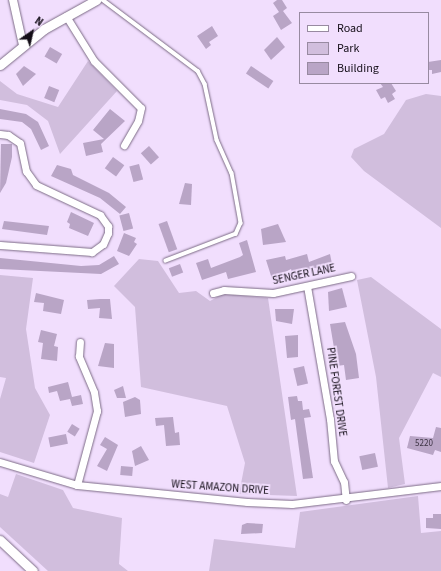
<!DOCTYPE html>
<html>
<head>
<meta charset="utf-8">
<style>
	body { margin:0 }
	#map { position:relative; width:441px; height:571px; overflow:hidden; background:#f1defd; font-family:"Source Sans 3",sans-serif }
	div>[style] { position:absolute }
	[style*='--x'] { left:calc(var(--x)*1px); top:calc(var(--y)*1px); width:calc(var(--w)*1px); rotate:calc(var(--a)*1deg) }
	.green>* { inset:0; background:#d1bedd }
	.building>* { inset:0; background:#b9a5c6; transform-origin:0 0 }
	.roads { filter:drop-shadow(0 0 1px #7c6b86) drop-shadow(0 0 1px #7c6b86) }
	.service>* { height:3.5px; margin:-1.75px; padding:0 1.75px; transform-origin:1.75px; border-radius:1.75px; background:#fff }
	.minor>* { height:7px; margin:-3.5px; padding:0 3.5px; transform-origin:3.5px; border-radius:3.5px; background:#fff }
	.tertiary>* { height:8px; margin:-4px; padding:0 4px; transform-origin:4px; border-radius:4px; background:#fff }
	.secondary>* { height:9px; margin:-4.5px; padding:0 4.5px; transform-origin:4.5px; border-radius:4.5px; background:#fff }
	span { translate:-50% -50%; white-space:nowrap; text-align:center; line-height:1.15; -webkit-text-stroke:3.5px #f1defd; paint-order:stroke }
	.number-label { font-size:9px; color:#3c3343 }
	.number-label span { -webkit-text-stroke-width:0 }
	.street-label { font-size:11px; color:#130d17 }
	.legend { position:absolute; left:299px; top:12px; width:130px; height:72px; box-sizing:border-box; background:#f1defd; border:1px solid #988aa1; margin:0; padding:5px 7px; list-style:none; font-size:12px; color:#130d17 }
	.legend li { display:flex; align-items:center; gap:8px; height:20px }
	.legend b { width:20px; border:1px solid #988aa1 }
	.north { position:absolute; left:12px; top:12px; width:40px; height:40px; -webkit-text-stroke:3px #f1defd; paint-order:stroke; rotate:34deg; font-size:11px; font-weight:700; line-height:16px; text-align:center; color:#130d17 }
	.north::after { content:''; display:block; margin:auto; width:14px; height:18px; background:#130d17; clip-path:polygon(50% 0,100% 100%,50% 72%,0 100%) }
</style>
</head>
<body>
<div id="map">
	<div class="green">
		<i style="clip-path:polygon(88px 61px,117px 91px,60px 154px,48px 121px,27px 105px,0 100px,0 81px,17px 94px,58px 107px)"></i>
		<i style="clip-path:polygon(426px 94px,441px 96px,441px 228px,364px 171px,351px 157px,354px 149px,384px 134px,406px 100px)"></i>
		<i style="clip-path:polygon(139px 259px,158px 261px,179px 293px,196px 291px,210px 301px,223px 294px,268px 298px,297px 496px,239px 494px,245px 463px,227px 406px,141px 387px,135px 307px,114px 286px)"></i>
		<i style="clip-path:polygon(0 275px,33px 278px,26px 329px,35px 388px,50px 415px,34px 463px,0 452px,0 399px,6px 378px,0 377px)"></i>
		<i style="clip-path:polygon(371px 277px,441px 329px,441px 377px,433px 373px,399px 438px,405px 484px,388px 488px,376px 377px,357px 280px)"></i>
		<i style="clip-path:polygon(16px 474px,63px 490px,73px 508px,122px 518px,119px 564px,128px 571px,48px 571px,0 527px,0 494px,8px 497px)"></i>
		<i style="clip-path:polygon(418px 496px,421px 533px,441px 531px,441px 571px,209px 571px,214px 539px,295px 548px,300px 512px)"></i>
	</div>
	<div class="building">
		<i style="clip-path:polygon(277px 0,282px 0,287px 8px,283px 11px,292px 23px,281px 30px,273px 16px,279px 12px,273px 3px)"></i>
		<i style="clip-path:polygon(212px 26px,218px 36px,209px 42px,211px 45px,206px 49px,197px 36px)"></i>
		<i style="clip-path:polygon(277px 37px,285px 47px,271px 60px,264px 50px)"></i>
		<i style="left:50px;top:47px;width:14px;height:11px;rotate:30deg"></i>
		<i style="clip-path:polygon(441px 60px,441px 72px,432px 74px,432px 70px,428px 70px,428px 62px)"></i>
		<i style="clip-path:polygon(24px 66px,36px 74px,23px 86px,16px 74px)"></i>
		<i style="left:251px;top:66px;width:27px;height:9px;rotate:34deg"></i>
		<i style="clip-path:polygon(380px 83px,391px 83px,396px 91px,392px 94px,395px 99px,388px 103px,385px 97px,381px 99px,376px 90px,383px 87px)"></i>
		<i style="left:49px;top:86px;width:11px;height:13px;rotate:22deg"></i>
		<i style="clip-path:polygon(0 109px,26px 114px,38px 122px,49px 146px,41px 150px,31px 129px,22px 122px,0 119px)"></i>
		<i style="clip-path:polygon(110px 109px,125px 121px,101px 144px,103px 152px,86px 156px,83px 143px,104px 139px,93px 130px)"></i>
		<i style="clip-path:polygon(1px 144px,12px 144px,12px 157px,6px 183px,0 193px)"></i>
		<i style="left:149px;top:146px;width:15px;height:11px;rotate:48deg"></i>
		<i style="left:113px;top:157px;width:14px;height:14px;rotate:36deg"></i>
		<i style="left:139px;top:164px;width:16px;height:10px;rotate:75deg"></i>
		<i style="clip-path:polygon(57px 165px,71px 169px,73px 175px,109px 193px,126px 207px,120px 214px,100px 198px,51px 176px)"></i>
		<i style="clip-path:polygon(185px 183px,192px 184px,191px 205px,179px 204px)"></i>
		<i style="clip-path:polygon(71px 212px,94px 223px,88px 236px,69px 228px,70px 224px,67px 222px)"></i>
		<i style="left:129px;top:213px;width:16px;height:10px;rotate:75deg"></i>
		<i style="clip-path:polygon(4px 221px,49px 226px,47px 235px,2px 229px)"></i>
		<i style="left:167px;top:221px;width:30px;height:9px;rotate:70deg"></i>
		<i style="clip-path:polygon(278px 224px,286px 242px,263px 245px,261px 229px)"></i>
		<i style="clip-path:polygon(124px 233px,136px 238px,134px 242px,137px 244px,129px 256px,117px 251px)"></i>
		<i style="clip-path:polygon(247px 240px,256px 272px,228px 279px,226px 272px,202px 280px,196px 263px,208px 259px,211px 268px,240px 257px,243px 255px,239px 243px)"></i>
		<i style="clip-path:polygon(307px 254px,309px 262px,330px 254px,333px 269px,314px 268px,293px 275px,291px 269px,272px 279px,266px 260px,285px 256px,286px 260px)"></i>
		<i style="clip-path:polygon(114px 256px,119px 264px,101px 274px,0 269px,0 258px,81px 266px,99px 265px)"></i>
		<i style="left:180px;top:264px;width:9px;height:12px;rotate:69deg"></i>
		<i style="clip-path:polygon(342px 288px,347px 307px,329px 311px,328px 292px)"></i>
		<i style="clip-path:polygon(36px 293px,64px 300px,61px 314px,43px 311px,44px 303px,34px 302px)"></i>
		<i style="clip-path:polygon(100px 299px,110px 299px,112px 319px,99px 318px,100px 308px,88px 309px,87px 300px)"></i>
		<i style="clip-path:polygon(275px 309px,294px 309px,292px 324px,276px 321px)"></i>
		<i style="clip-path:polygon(345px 322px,356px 354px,359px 378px,346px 380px,344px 365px,337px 366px,330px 324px)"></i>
		<i style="clip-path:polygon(41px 330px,57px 334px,54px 346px,58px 347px,57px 361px,41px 359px,43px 343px,38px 342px)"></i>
		<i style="clip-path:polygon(298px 335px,298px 357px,287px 358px,285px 336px)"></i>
		<i style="clip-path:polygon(105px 343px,114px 344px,114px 368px,98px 366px)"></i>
		<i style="left:304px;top:366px;width:18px;height:11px;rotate:77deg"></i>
		<i style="clip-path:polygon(68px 382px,72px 397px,81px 395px,83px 404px,72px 406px,70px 399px,60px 401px,57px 391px,49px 393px,48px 387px)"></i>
		<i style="clip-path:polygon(123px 386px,126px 398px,117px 398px,114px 390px)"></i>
		<i style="clip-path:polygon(297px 396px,298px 401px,302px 401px,303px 410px,309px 409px,311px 417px,304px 418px,313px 478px,303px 479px,295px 419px,291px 420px,288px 397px)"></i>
		<i style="clip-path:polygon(135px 397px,140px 400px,141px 414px,125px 417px,123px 402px)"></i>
		<i style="clip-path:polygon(173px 417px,175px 433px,179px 432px,180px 445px,166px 446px,164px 425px,156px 426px,155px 418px)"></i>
		<i style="left:72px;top:424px;width:9px;height:9px;rotate:32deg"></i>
		<i style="clip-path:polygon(436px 427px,441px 428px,441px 452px,435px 450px,433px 455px,407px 448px,410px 436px,433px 438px)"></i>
		<i style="left:66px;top:434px;width:10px;height:18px;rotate:79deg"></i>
		<i style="clip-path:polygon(105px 437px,118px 445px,107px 471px,97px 466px,107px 449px,100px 445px)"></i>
		<i style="clip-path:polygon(141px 446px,149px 460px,135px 466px,132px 451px)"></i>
		<i style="left:375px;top:453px;width:14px;height:16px;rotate:78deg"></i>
		<i style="left:121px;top:466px;width:12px;height:9px;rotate:5deg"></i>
		<i style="clip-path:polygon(433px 514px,441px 514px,441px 529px,426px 528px,426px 518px,433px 518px)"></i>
		<i style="clip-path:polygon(247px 523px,263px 524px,262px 533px,241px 534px,242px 525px)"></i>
	</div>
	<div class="roads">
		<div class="service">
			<i style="--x:103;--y:0;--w:119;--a:36.8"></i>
			<i style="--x:198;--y:71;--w:15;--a:62"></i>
			<i style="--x:205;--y:84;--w:57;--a:77.9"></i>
			<i style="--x:217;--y:140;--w:36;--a:66"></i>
			<i style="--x:232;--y:173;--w:51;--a:79.8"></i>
			<i style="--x:241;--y:223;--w:12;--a:114"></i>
			<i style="--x:236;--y:234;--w:75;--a:158.9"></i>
		</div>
		<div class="minor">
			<i style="--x:66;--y:16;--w:53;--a:58.1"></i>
			<i style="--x:94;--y:61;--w:66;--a:45"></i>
			<i style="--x:141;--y:108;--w:13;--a:103"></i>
			<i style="--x:138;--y:121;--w:28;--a:120"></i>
			<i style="--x:0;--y:134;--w:8;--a:7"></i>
			<i style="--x:8;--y:135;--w:14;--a:34"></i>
			<i style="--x:20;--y:143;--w:29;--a:78"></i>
			<i style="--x:26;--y:171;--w:17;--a:54"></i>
			<i style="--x:36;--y:185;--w:71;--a:25.1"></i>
			<i style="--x:100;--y:215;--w:14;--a:54"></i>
			<i style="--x:108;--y:226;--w:7;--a:90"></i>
			<i style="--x:108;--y:233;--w:12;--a:114"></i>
			<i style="--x:103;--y:244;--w:14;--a:144"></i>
			<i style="--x:92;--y:252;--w:92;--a:-175.6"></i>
			<i style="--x:307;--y:286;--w:135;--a:80.2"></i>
			<i style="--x:330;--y:419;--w:42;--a:84.6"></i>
			<i style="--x:334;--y:461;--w:23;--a:65"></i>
			<i style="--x:344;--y:482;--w:18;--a:84"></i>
			<i style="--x:213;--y:293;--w:11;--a:-15"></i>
			<i style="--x:224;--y:290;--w:49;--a:3.5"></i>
			<i style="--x:273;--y:293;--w:80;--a:-12.3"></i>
			<i style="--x:0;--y:462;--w:80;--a:16.6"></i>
			<i style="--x:77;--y:485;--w:171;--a:5.7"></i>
			<i style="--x:247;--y:502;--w:45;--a:2.5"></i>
			<i style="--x:292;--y:504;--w:150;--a:-6.9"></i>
			<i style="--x:77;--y:485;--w:77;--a:-74.9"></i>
			<i style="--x:97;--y:411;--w:19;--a:-99"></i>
			<i style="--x:94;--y:392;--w:39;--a:-113"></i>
			<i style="--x:79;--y:356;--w:14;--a:-86"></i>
		</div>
		<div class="tertiary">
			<i style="--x:13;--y:0;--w:46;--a:77.5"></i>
		</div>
		<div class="secondary">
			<i style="--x:0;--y:65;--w:57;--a:-39.3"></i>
			<i style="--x:44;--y:29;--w:60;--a:-29.1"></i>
			<i style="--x:0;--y:540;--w:45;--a:43.2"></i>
		</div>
	</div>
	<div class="number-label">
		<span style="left:424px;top:444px">5220</span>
	</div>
	<div class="street-label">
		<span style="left:304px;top:275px;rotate:-12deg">SENGER LANE</span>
		<span style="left:336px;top:392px;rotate:82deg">PINE FOREST DRIVE</span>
		<span style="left:220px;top:488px;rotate:4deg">WEST AMAZON DRIVE</span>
	</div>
	<ul class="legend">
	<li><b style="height:5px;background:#fff"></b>Road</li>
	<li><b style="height:11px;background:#d1bedd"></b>Park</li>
	<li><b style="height:11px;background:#b9a5c6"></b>Building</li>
	</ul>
	<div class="north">N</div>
</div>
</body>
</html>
